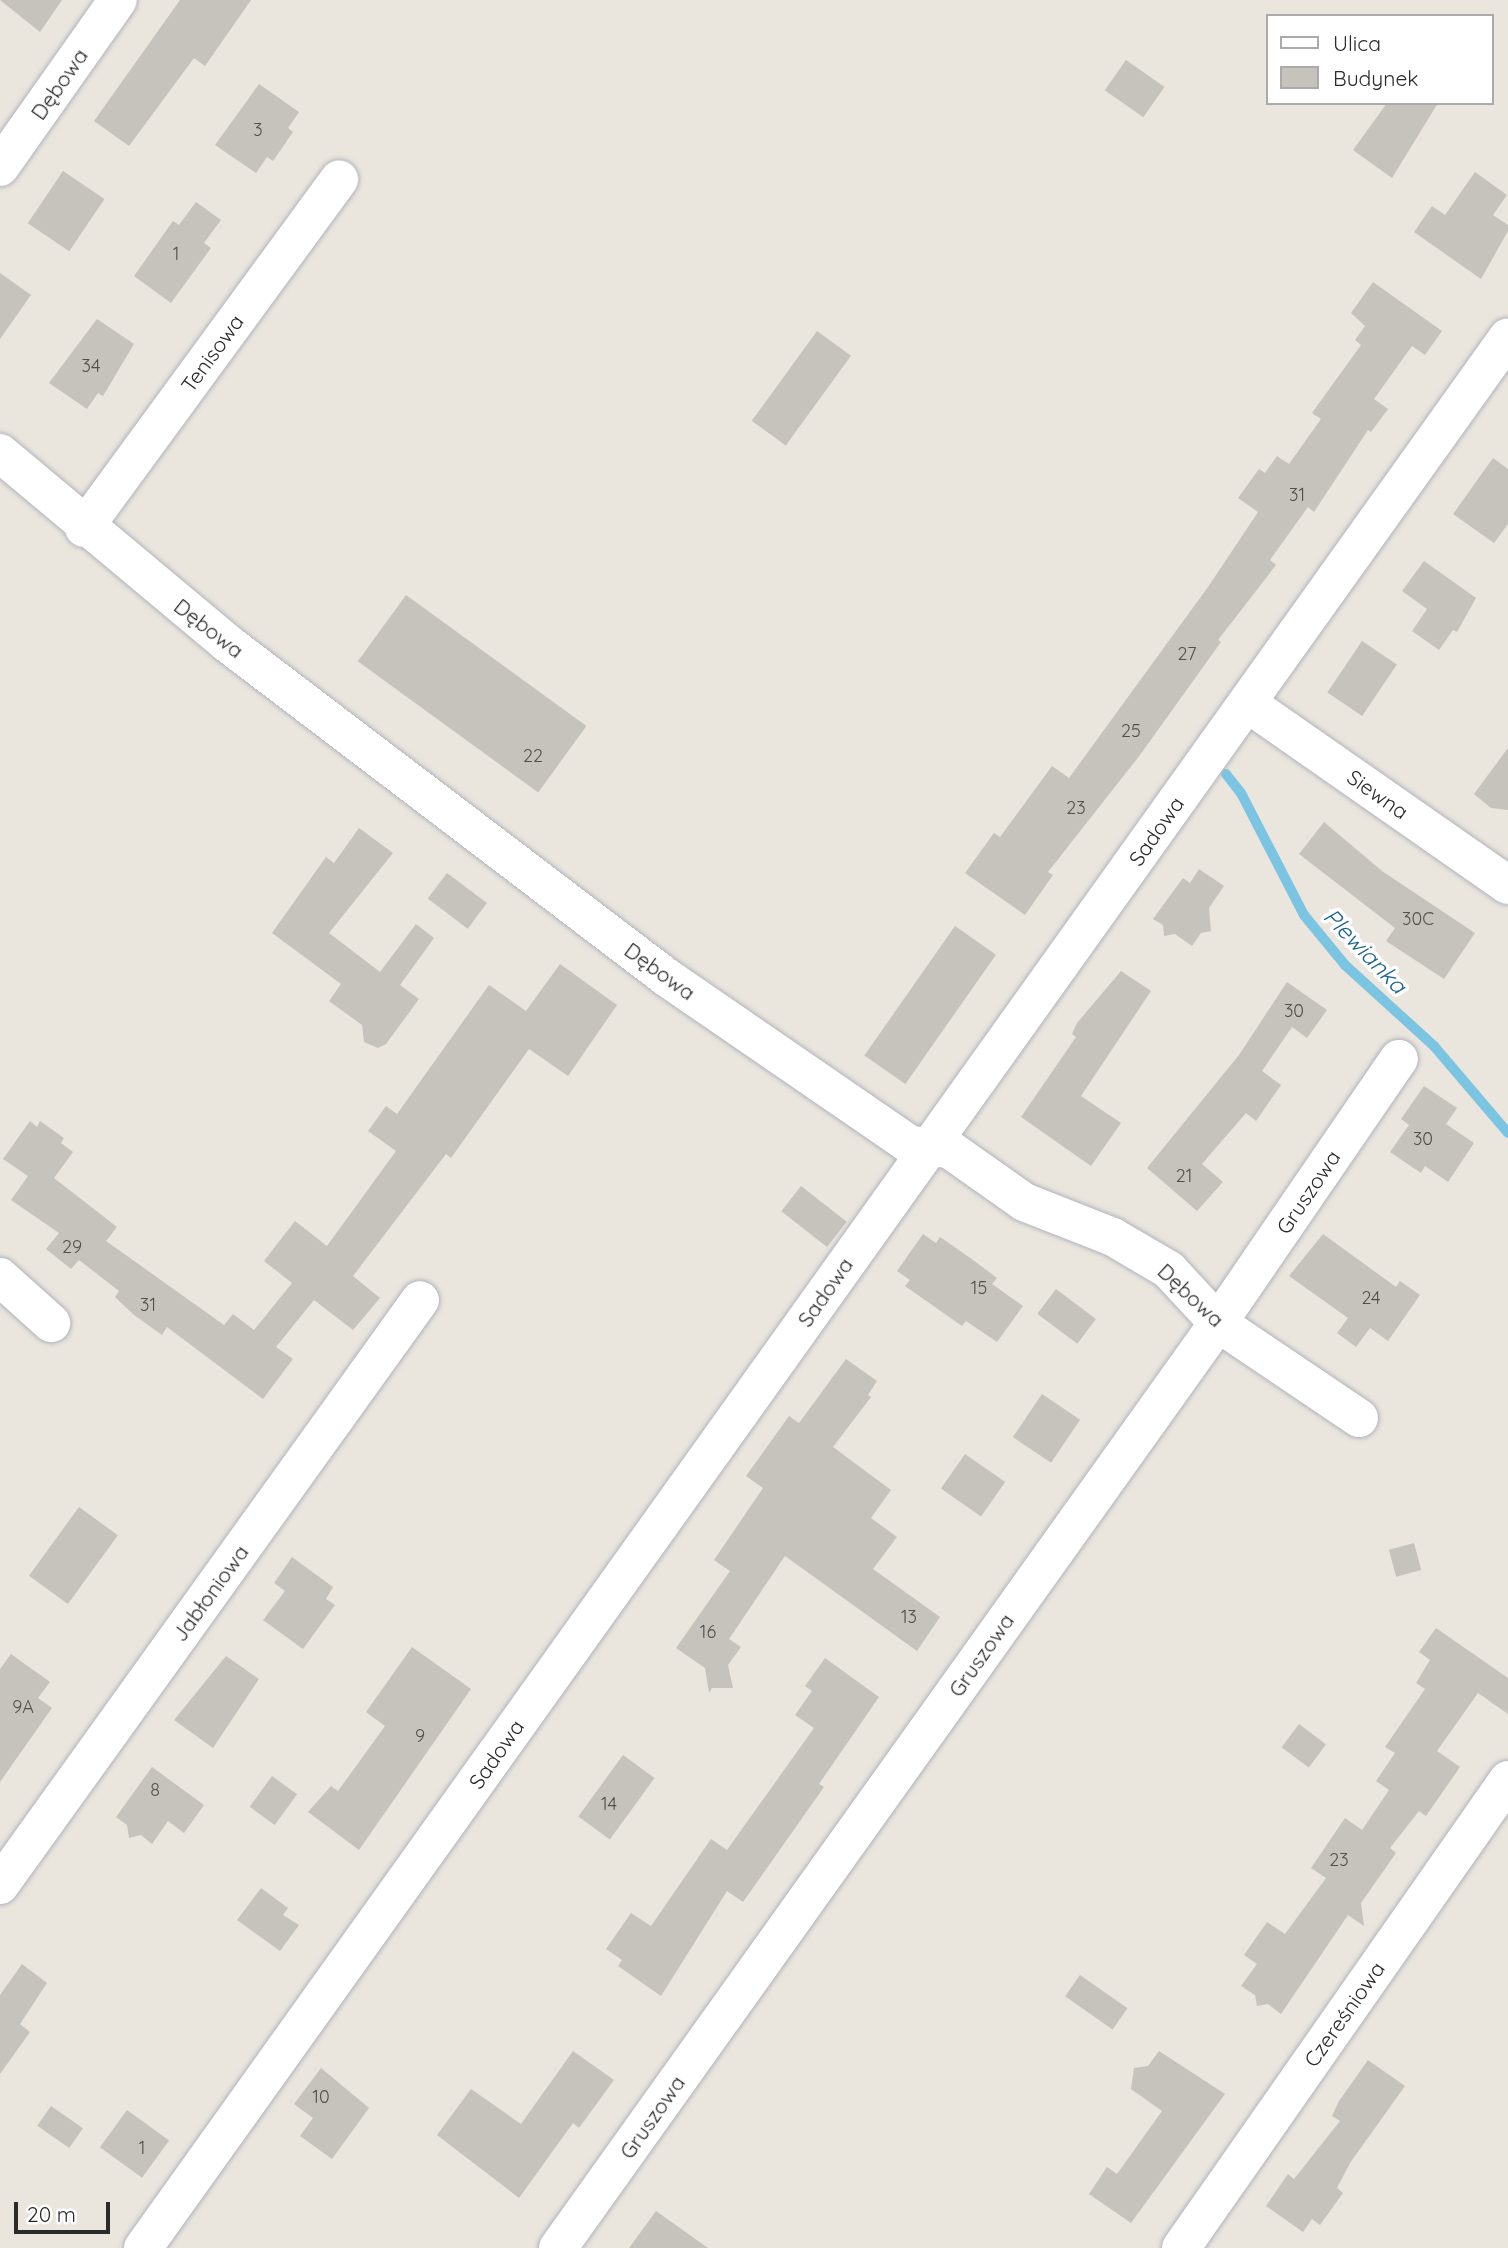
<!DOCTYPE html>
<html>
<head>
<meta charset="utf-8">
<style>
	body { margin:0 }
	#map { position:relative; width:1508px; height:2248px; overflow:hidden; background:#eae5dd; font-family:Quicksand,sans-serif }
	div>[style] { position:absolute }
	[style*='--x'] { left:calc(var(--x)*1px); top:calc(var(--y)*1px); width:calc(var(--w)*1px); rotate:calc(var(--a)*1deg) }
	.stream>* { height:10px; margin:-5px; padding:0 5px; transform-origin:5px; border-radius:5px; background:#7bc4e2 }
	.building>* { inset:0; background:#c6c3bc; transform-origin:0 0 }
	.roads { filter:drop-shadow(0 0 2px #b1b3bc) drop-shadow(0 0 2px #b1b3bc) }
	.minor>* { height:38px; margin:-19px; padding:0 19px; transform-origin:19px; border-radius:19px; background:#fff }
	span { translate:-50% -50%; white-space:nowrap; text-align:center; line-height:1.15; -webkit-text-stroke:7px #fff; paint-order:stroke }
	.number-label { font-size:18px; color:#51504e }
	.number-label span { -webkit-text-stroke-width:0 }
	.street-label { font-size:21px; color:#2a2a2a }
	.water-label { font-size:23px; color:#1b638c; font-style:italic }
	.legend { position:absolute; left:1266px; top:14px; width:228px; height:91px; box-sizing:border-box; background:#fff; border:2px solid #aaa; margin:0; padding:9px 12px; list-style:none; font-size:21px; color:#2a2a2a }
	.legend li { display:flex; align-items:center; gap:14px; height:35px }
	.legend b { width:35px; border:2px solid #aaa }
	.scale { position:absolute; left:14px; top:2202px; width:96px; height:32px; box-sizing:border-box; border:4px solid #2a2a2a; border-top:0; padding-left:9px; font-size:21px; line-height:24px; white-space:nowrap; color:#2a2a2a; -webkit-text-stroke:5px #fff; paint-order:stroke }
</style>
</head>
<body>
<div id="map">
	<div class="stream">
		<i style="--x:1226;--y:774;--w:24;--a:52"></i>
		<i style="--x:1241;--y:793;--w:137;--a:62.7"></i>
		<i style="--x:1304;--y:915;--w:65;--a:50.6"></i>
		<i style="--x:1345;--y:965;--w:120;--a:42.3"></i>
		<i style="--x:1434;--y:1046;--w:114;--a:49.6"></i>
	</div>
	<div class="building">
		<i style="clip-path:polygon(0 0,62px 0,40px 32px)"></i>
		<i style="clip-path:polygon(180px 0,251px 0,205px 66px,194px 58px,129px 146px,94px 121px)"></i>
		<i style="left:1126px;top:60px;width:47px;height:37px;rotate:35deg"></i>
		<i style="clip-path:polygon(259px 84px,299px 112px,288px 128px,293px 132px,273px 161px,267px 157px,256px 173px,215px 145px)"></i>
		<i style="clip-path:polygon(1387px 103px,1438px 103px,1392px 178px,1353px 150px)"></i>
		<i style="left:63px;top:171px;width:50px;height:63px;rotate:34deg"></i>
		<i style="clip-path:polygon(1475px 172px,1507px 195px,1493px 215px,1508px 225px,1508px 231px,1481px 279px,1414px 232px,1432px 206px,1445px 215px)"></i>
		<i style="clip-path:polygon(196px 202px,221px 220px,204px 243px,211px 248px,171px 303px,134px 276px,173px 221px,179px 225px)"></i>
		<i style="clip-path:polygon(0 273px,31px 295px,0 339px)"></i>
		<i style="clip-path:polygon(1373px 282px,1442px 331px,1425px 355px,1412px 346px,1374px 399px,1388px 409px,1371px 432px,1368px 430px,1314px 512px,1308px 507px,1270px 560px,1276px 565px,1218px 640px,1221px 642px,1140px 755px,1048px 872px,1053px 875px,1025px 915px,965px 873px,994px 833px,1000px 837px,1052px 766px,1069px 778px,1208px 587px,1258px 512px,1238px 498px,1259px 469px,1265px 473px,1277px 456px,1289px 464px,1321px 419px,1312px 413px,1361px 345px,1355px 340px,1365px 326px,1351px 313px)"></i>
		<i style="clip-path:polygon(97px 319px,134px 344px,103px 396px,98px 393px,87px 409px,49px 383px)"></i>
		<i style="left:817px;top:331px;width:42px;height:111px;rotate:36deg"></i>
		<i style="clip-path:polygon(1493px 458px,1508px 469px,1508px 524px,1494px 543px,1453px 514px)"></i>
		<i style="clip-path:polygon(1424px 561px,1476px 598px,1457px 632px,1453px 630px,1439px 650px,1412px 631px,1427px 609px,1402px 591px)"></i>
		<i style="left:406px;top:595px;width:223px;height:82px;rotate:36deg"></i>
		<i style="left:1362px;top:641px;width:42px;height:62px;rotate:34deg"></i>
		<i style="clip-path:polygon(1508px 748px,1508px 810px,1491px 808px,1474px 794px)"></i>
		<i style="clip-path:polygon(1324px 822px,1382px 871px,1475px 933px,1444px 979px,1386px 941px,1395px 928px,1299px 854px)"></i>
		<i style="clip-path:polygon(359px 828px,393px 853px,329px 933px,380px 972px,416px 924px,434px 938px,400px 985px,419px 999px,386px 1044px,378px 1048px,364px 1042px,362px 1025px,329px 1001px,341px 984px,272px 933px,326px 857px,334px 863px)"></i>
		<i style="clip-path:polygon(1199px 869px,1224px 886px,1209px 908px,1211px 931px,1201px 933px,1192px 946px,1175px 934px,1164px 936px,1163px 925px,1153px 919px,1183px 878px,1190px 883px)"></i>
		<i style="left:447px;top:873px;width:50px;height:32px;rotate:37deg"></i>
		<i style="left:955px;top:926px;width:50px;height:158px;rotate:35deg"></i>
		<i style="clip-path:polygon(560px 964px,617px 1005px,568px 1076px,529px 1049px,451px 1158px,446px 1154px,353px 1276px,380px 1298px,353px 1330px,314px 1300px,276px 1347px,293px 1359px,263px 1399px,167px 1327px,162px 1335px,134px 1315px,115px 1297px,119px 1291px,79px 1260px,71px 1269px,46px 1249px,59px 1233px,11px 1200px,28px 1176px,3px 1159px,30px 1121px,37px 1127px,40px 1121px,64px 1138px,61px 1143px,73px 1152px,54px 1178px,117px 1227px,106px 1241px,224px 1325px,233px 1314px,254px 1330px,292px 1283px,264px 1261px,295px 1221px,327px 1246px,396px 1151px,368px 1131px,386px 1106px,397px 1114px,489px 985px,526px 1011px)"></i>
		<i style="clip-path:polygon(1121px 971px,1151px 991px,1081px 1096px,1121px 1123px,1091px 1166px,1021px 1117px,1076px 1037px,1072px 1034px,1077px 1023px)"></i>
		<i style="clip-path:polygon(1287px 982px,1327px 1010px,1307px 1038px,1292px 1027px,1262px 1071px,1281px 1085px,1256px 1121px,1246px 1113px,1202px 1164px,1223px 1182px,1197px 1211px,1147px 1168px,1239px 1055px)"></i>
		<i style="clip-path:polygon(1424px 1086px,1457px 1108px,1446px 1124px,1474px 1143px,1448px 1182px,1425px 1166px,1421px 1173px,1390px 1152px,1409px 1125px,1401px 1119px)"></i>
		<i style="left:801px;top:1186px;width:58px;height:32px;rotate:38deg"></i>
		<i style="clip-path:polygon(923px 1234px,936px 1243px,940px 1237px,969px 1257px,997px 1278px,992px 1284px,1023px 1306px,997px 1342px,966px 1321px,962px 1326px,905px 1286px,910px 1280px,897px 1271px)"></i>
		<i style="clip-path:polygon(1323px 1234px,1396px 1287px,1400px 1281px,1420px 1295px,1388px 1341px,1370px 1328px,1356px 1347px,1337px 1333px,1348px 1318px,1289px 1276px)"></i>
		<i style="left:1056px;top:1289px;width:50px;height:31px;rotate:37deg"></i>
		<i style="clip-path:polygon(846px 1359px,877px 1381px,868px 1395px,871px 1397px,833px 1447px,891px 1490px,871px 1518px,897px 1537px,873px 1569px,940px 1617px,917px 1651px,785px 1556px,729px 1639px,741px 1647px,728px 1665px,733px 1688px,712px 1688px,709px 1693px,705px 1668px,676px 1648px,730px 1571px,714px 1560px,763px 1488px,746px 1476px,789px 1416px,799px 1423px)"></i>
		<i style="left:1042px;top:1394px;width:46px;height:52px;rotate:34deg"></i>
		<i style="left:965px;top:1454px;width:49px;height:42px;rotate:35deg"></i>
		<i style="left:79px;top:1507px;width:48px;height:85px;rotate:36deg"></i>
		<i style="left:1414px;top:1543px;width:28px;height:26px;rotate:75deg"></i>
		<i style="clip-path:polygon(292px 1557px,333px 1587px,326px 1599px,335px 1605px,303px 1649px,263px 1620px,285px 1591px,274px 1583px)"></i>
		<i style="clip-path:polygon(1436px 1628px,1508px 1678px,1508px 1714px,1478px 1693px,1437px 1751px,1460px 1767px,1426px 1816px,1419px 1811px,1390px 1848px,1396px 1853px,1361px 1903px,1364px 1926px,1348px 1915px,1281px 2014px,1268px 2004px,1257px 2006px,1255px 1995px,1241px 1986px,1257px 1964px,1244px 1955px,1267px 1922px,1285px 1934px,1326px 1878px,1311px 1868px,1345px 1818px,1362px 1830px,1389px 1790px,1376px 1781px,1395px 1753px,1385px 1747px,1425px 1689px,1416px 1683px,1430px 1660px,1419px 1652px)"></i>
		<i style="clip-path:polygon(412px 1647px,471px 1689px,359px 1850px,308px 1812px,331px 1786px,338px 1791px,385px 1726px,366px 1712px)"></i>
		<i style="clip-path:polygon(11px 1654px,50px 1682px,38px 1698px,52px 1708px,0 1782px,0 1669px)"></i>
		<i style="clip-path:polygon(226px 1656px,259px 1679px,213px 1748px,174px 1720px)"></i>
		<i style="clip-path:polygon(825px 1658px,879px 1697px,819px 1784px,824px 1787px,743px 1902px,727px 1891px,661px 1996px,618px 1966px,622px 1960px,606px 1949px,631px 1913px,651px 1926px,711px 1839px,727px 1850px,814px 1728px,795px 1715px,812px 1691px,805px 1686px)"></i>
		<i style="left:1299px;top:1724px;width:34px;height:29px;rotate:37deg"></i>
		<i style="left:623px;top:1755px;width:39px;height:76px;rotate:36deg"></i>
		<i style="clip-path:polygon(152px 1767px,204px 1805px,184px 1833px,168px 1821px,152px 1844px,141px 1835px,129px 1838px,127px 1825px,116px 1817px)"></i>
		<i style="left:272px;top:1776px;width:31px;height:38px;rotate:36deg"></i>
		<i style="clip-path:polygon(261px 1888px,288px 1908px,283px 1915px,299px 1925px,280px 1951px,237px 1920px)"></i>
		<i style="clip-path:polygon(22px 1964px,47px 1983px,20px 2024px,30px 2032px,0 2074px,0 1995px)"></i>
		<i style="left:1080px;top:1975px;width:58px;height:26px;rotate:35deg"></i>
		<i style="clip-path:polygon(573px 2051px,614px 2080px,579px 2128px,573px 2123px,519px 2198px,437px 2135px,471px 2089px,521px 2124px)"></i>
		<i style="clip-path:polygon(1159px 2051px,1225px 2094px,1131px 2223px,1089px 2194px,1107px 2167px,1117px 2174px,1162px 2111px,1131px 2089px,1134px 2068px,1148px 2066px)"></i>
		<i style="clip-path:polygon(1368px 2060px,1405px 2086px,1350px 2163px,1337px 2188px,1343px 2193px,1320px 2225px,1312px 2219px,1303px 2232px,1266px 2206px,1288px 2174px,1294px 2179px,1340px 2121px,1332px 2116px,1339px 2101px)"></i>
		<i style="clip-path:polygon(321px 2068px,369px 2108px,332px 2159px,300px 2136px,313px 2118px,294px 2104px)"></i>
		<i style="left:51px;top:2106px;width:39px;height:24px;rotate:35deg"></i>
		<i style="left:127px;top:2110px;width:52px;height:46px;rotate:36deg"></i>
		<i style="clip-path:polygon(656px 2211px,708px 2248px,629px 2248px)"></i>
	</div>
	<div class="roads">
		<div class="minor">
			<i style="--x:0;--y:167;--w:204;--a:-54.8"></i>
			<i style="--x:0;--y:453;--w:296;--a:39.9"></i>
			<i style="--x:227;--y:643;--w:552;--a:37.26"></i>
			<i style="--x:666;--y:977;--w:296;--a:34.5"></i>
			<i style="--x:910;--y:1145;--w:39;--a:6"></i>
			<i style="--x:949;--y:1149;--w:92;--a:35.2"></i>
			<i style="--x:1024;--y:1202;--w:96;--a:21.5"></i>
			<i style="--x:1113;--y:1237;--w:65;--a:30.5"></i>
			<i style="--x:1169;--y:1270;--w:72;--a:47.2"></i>
			<i style="--x:1218;--y:1323;--w:170;--a:34"></i>
			<i style="--x:84;--y:528;--w:432;--a:-53.8"></i>
			<i style="--x:1247;--y:703;--w:318;--a:34.9"></i>
			<i style="--x:0;--y:1277;--w:69;--a:42"></i>
			<i style="--x:0;--y:1885;--w:720;--a:-54.32"></i>
			<i style="--x:143;--y:2248;--w:2348;--a:-54.46"></i>
			<i style="--x:558;--y:2248;--w:1136;--a:-54.49"></i>
			<i style="--x:1218;--y:1323;--w:320;--a:-55.6"></i>
			<i style="--x:1181;--y:2248;--w:571;--a:-55.06"></i>
		</div>
	</div>
	<div class="number-label">
		<span style="left:258px;top:130px">3</span>
		<span style="left:176px;top:254px">1</span>
		<span style="left:91px;top:366px">34</span>
		<span style="left:1297px;top:495px">31</span>
		<span style="left:1187px;top:654px">27</span>
		<span style="left:1131px;top:731px">25</span>
		<span style="left:533px;top:756px">22</span>
		<span style="left:1076px;top:808px">23</span>
		<span style="left:1418px;top:919px">30C</span>
		<span style="left:1294px;top:1011px">30</span>
		<span style="left:1423px;top:1139px">30</span>
		<span style="left:1184px;top:1176px">21</span>
		<span style="left:72px;top:1247px">29</span>
		<span style="left:979px;top:1288px">15</span>
		<span style="left:1371px;top:1298px">24</span>
		<span style="left:148px;top:1305px">31</span>
		<span style="left:909px;top:1617px">13</span>
		<span style="left:708px;top:1632px">16</span>
		<span style="left:23px;top:1707px">9A</span>
		<span style="left:420px;top:1736px">9</span>
		<span style="left:155px;top:1790px">8</span>
		<span style="left:609px;top:1804px">14</span>
		<span style="left:1339px;top:1860px">23</span>
		<span style="left:321px;top:2097px">10</span>
		<span style="left:142px;top:2148px">1</span>
	</div>
	<div class="street-label">
		<span style="left:59px;top:84px;rotate:-55deg">Dębowa</span>
		<span style="left:212px;top:353px;rotate:-54deg">Tenisowa</span>
		<span style="left:209px;top:628px;rotate:38deg">Dębowa</span>
		<span style="left:1378px;top:794px;rotate:35deg">Siewna</span>
		<span style="left:1156px;top:831px;rotate:-55deg">Sadowa</span>
		<span style="left:660px;top:971px;rotate:36deg">Dębowa</span>
		<span style="left:1308px;top:1192px;rotate:-56deg">Gruszowa</span>
		<span style="left:825px;top:1292px;rotate:-55deg">Sadowa</span>
		<span style="left:1191px;top:1295px;rotate:43deg">Dębowa</span>
		<span style="left:210px;top:1593px;rotate:-54deg">Jabłoniowa</span>
		<span style="left:981px;top:1655px;rotate:-55deg">Gruszowa</span>
		<span style="left:496px;top:1754px;rotate:-55deg">Sadowa</span>
		<span style="left:1344px;top:2014px;rotate:-55deg">Czereśniowa</span>
		<span style="left:652px;top:2117px;rotate:-55deg">Gruszowa</span>
	</div>
	<div class="water-label">
		<span style="left:1365px;top:951px;rotate:46deg">Plewianka</span>
	</div>
	<ul class="legend">
	<li><b style="height:9px;background:#fff"></b>Ulica</li>
	<li><b style="height:19px;background:#c6c3bc"></b>Budynek</li>
	</ul>
	<div class="scale">20 m</div>
</div>
</body>
</html>
